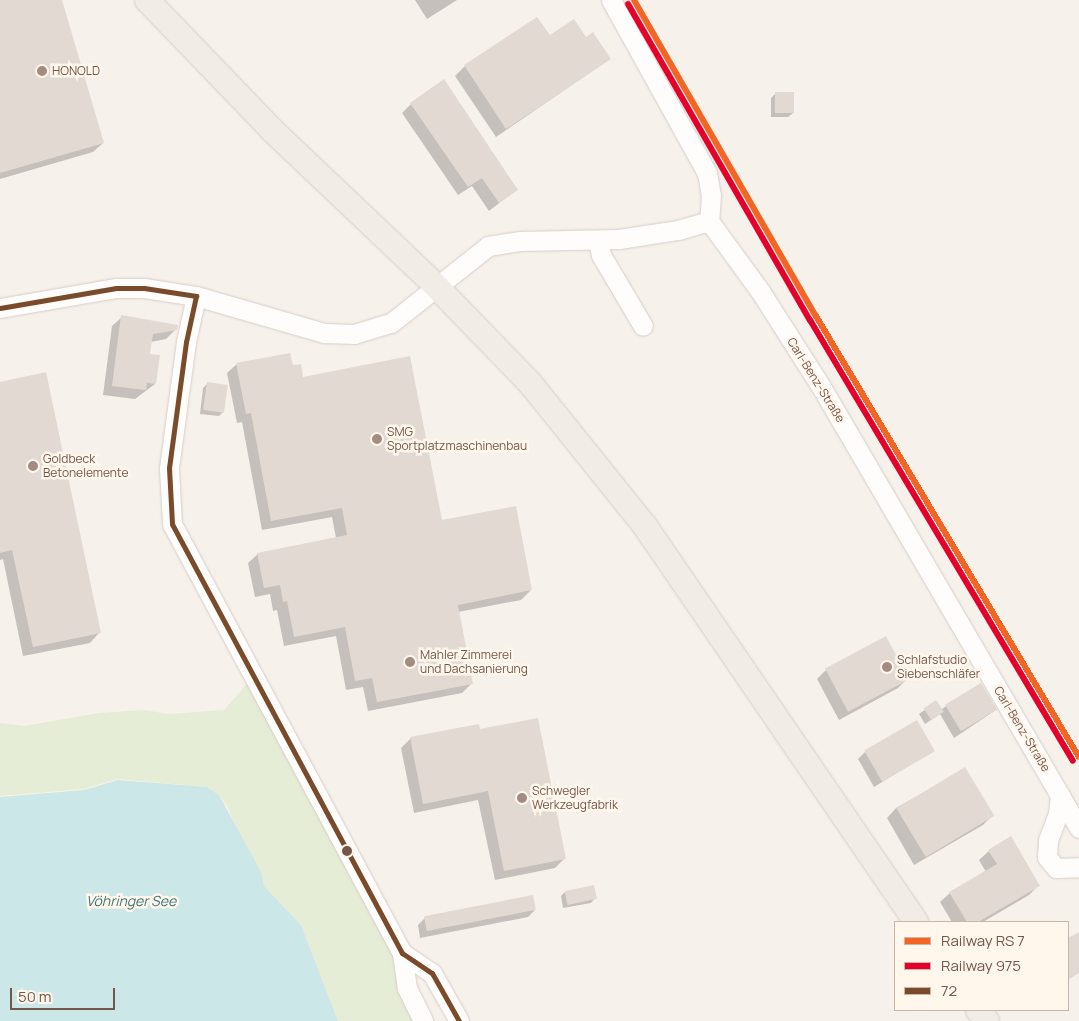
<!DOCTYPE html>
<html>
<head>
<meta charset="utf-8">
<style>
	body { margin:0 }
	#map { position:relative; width:1079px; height:1021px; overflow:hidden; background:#f7f1eb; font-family:Manrope,sans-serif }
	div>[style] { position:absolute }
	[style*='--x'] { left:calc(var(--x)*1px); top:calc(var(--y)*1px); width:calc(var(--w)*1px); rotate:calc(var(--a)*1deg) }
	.green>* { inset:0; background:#e5edd6 }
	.water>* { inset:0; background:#cce7e7 }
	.shadow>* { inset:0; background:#0003 }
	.building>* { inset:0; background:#e3d9d3; transform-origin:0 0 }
	.roads { filter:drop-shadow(0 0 1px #d6cdc8) drop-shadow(0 0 1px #d6cdc8) }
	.minor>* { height:19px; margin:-9.5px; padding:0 9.5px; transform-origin:9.5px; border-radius:9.5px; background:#fefdfc }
	.major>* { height:24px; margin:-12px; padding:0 12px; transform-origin:12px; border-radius:12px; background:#f2ece6 }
	.bus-1>* { height:5px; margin:-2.5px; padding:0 2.5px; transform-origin:2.5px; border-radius:2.5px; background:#7a4b2a }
	.rail-1>* { height:6px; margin:-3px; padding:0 3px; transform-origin:3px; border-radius:3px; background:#f26522 }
	.rail-2>* { height:6px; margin:-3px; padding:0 3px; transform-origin:3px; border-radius:3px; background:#e4002b }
	.dots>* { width:14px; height:14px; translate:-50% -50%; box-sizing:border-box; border:2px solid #fff6ec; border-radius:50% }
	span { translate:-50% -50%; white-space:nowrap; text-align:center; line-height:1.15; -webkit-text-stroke:5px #fff6ec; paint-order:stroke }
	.poi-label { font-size:12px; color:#75564b }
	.left { translate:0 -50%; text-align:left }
	.street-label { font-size:12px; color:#75564b }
	.water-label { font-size:14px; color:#3f767a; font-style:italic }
	.legend { position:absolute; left:894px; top:921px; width:175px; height:90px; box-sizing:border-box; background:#fff6ec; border:1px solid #c8b6ac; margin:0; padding:6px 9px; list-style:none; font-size:15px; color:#75564b }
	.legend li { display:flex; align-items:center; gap:10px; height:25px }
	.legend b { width:25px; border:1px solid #c8b6ac }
	.scale { position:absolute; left:10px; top:988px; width:105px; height:22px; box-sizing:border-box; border:2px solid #75564b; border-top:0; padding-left:6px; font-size:15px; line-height:18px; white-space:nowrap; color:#75564b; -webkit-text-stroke:4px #fff6ec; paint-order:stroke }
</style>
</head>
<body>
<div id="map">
	<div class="green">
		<i style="clip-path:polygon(247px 684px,260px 686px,352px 861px,423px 1021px,338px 1021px,301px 925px,264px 886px,261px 872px,240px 838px,228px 807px,219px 795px,207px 787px,117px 779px,84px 789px,0 796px,0 723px,24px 726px,99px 713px,144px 710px,169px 714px,224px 710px)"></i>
	</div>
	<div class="water">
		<i style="clip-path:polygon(118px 780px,207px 787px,219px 795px,261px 872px,264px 886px,301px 925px,338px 1021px,0 1021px,0 797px,84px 790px)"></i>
	</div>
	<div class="shadow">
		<i style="clip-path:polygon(0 0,61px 0,103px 143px,93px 152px,0 179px)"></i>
		<i style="clip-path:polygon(415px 0,457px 0,427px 19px)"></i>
		<i style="clip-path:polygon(549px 37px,586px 38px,610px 59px,496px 137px,455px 76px,465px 66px)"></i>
		<i style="clip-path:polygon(776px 93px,793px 113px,788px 117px,771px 117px,771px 98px)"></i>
		<i style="clip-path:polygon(411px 104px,516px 190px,489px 211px,472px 186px,458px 195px,402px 113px)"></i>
		<i style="clip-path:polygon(122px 317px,176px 329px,166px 339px,151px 342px,149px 355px,155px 384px,135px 399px,103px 395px,112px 326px)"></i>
		<i style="clip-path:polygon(237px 364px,292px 367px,441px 522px,531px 590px,521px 600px,458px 612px,472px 683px,462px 693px,368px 711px,363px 687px,346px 690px,336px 636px,284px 646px,277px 610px,273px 611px,270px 594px,255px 597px,248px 563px,258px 554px,336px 538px,332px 517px,262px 530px,242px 422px,237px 423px,227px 373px)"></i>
		<i style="clip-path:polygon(0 383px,99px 633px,90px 643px,23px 656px,3px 559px,0 560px)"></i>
		<i style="clip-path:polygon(207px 384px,223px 412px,219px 416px,200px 414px,203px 388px)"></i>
		<i style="clip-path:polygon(826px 670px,907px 679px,898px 688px,839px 720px,817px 679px)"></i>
		<i style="clip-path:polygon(936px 702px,941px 710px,946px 706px,996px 710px,954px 738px,940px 714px,925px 724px,919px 714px)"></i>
		<i style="clip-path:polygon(479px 731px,565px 858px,555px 868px,495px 880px,478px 800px,414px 813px,401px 748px,411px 738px)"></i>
		<i style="clip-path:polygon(933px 751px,874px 787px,858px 759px,865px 752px)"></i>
		<i style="clip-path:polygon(965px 769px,992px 816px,983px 825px,914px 865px,887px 818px,896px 808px)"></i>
		<i style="clip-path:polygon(989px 851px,1038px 886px,1029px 895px,983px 922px,952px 922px,940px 902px,950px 893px,986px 872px,979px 860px)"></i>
		<i style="clip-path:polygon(565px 892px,595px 898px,591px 903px,563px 908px,561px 896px)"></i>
		<i style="clip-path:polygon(535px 910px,528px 917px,420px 938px,418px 925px,425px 918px)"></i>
	</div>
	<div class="building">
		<i style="clip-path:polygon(0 0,62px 0,104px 143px,0 173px)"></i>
		<i style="clip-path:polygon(537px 17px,550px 35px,574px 19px,586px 37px,593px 32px,611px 59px,506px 129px,464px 65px)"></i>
		<i style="clip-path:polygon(444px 79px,518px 190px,499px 203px,482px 178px,468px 187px,410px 103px)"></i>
		<i style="left:775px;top:92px;width:19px;height:21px"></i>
		<i style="clip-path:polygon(121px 315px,178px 325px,177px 330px,153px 334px,150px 354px,160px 355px,156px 384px,147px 383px,146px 390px,112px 386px)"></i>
		<i style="clip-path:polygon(290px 353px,293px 365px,301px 364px,303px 377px,410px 356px,442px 520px,516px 506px,532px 590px,458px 605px,473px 684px,377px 702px,372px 678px,355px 681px,345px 627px,294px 637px,287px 601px,283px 602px,280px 585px,264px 588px,257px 553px,347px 535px,342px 508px,271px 521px,251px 413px,246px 414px,236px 363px)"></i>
		<i style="clip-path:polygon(46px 372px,101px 633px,33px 647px,12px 550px,0 553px,0 382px)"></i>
		<i style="left:207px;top:382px;width:21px;height:28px;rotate:8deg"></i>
		<i style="left:886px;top:636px;width:49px;height:69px;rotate:62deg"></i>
		<i style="left:981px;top:683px;width:31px;height:42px;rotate:59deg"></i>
		<i style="left:936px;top:700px;width:14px;height:15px;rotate:56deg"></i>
		<i style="clip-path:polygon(538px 718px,566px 859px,504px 871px,488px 791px,423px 804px,410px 737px,479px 724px,480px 729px)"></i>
		<i style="left:917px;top:720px;width:36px;height:61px;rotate:60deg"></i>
		<i style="left:965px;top:767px;width:57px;height:80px;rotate:59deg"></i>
		<i style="clip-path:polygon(1011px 836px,1040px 886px,978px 922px,967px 922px,949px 892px,997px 864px,988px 850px)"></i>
		<i style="left:594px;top:885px;width:14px;height:30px;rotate:78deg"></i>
		<i style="left:533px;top:895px;width:15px;height:111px;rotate:79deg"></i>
		<i style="clip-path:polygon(1079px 932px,1079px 973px,1068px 980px,1068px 938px)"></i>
	</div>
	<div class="roads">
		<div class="minor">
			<i style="--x:611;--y:0;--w:198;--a:61"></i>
			<i style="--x:707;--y:173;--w:22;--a:80"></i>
			<i style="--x:711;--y:195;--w:26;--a:94"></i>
			<i style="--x:709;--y:221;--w:87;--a:53.9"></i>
			<i style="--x:760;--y:291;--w:117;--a:57.5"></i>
			<i style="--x:823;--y:390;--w:507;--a:59.69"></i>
			<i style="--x:598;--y:240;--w:15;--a:79"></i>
			<i style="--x:601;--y:255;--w:82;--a:59.4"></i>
			<i style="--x:196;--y:296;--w:47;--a:102.3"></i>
			<i style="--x:186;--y:342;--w:127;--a:97.7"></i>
			<i style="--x:169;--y:468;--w:56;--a:86.9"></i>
			<i style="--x:172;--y:524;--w:487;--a:61.8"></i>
			<i style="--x:402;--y:953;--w:35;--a:82"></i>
			<i style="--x:407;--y:988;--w:37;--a:64"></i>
			<i style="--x:0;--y:308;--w:118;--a:-9.8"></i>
			<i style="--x:116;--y:288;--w:28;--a:0"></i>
			<i style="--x:144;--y:288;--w:53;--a:8.7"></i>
			<i style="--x:196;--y:296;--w:133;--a:16.1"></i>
			<i style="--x:324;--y:333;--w:30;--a:2"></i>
			<i style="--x:354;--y:334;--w:39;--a:-17"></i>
			<i style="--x:391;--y:323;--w:124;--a:-38.4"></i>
			<i style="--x:488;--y:246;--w:31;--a:-9"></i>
			<i style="--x:519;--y:241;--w:100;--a:-1.1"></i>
			<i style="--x:619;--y:239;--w:60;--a:-8.7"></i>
			<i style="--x:678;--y:230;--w:32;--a:-16"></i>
			<i style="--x:1060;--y:795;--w:19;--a:96"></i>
			<i style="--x:1058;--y:814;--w:28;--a:111"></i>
			<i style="--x:1048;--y:840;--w:17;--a:93"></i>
			<i style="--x:1047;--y:857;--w:14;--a:51"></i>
			<i style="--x:1056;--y:868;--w:23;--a:-2"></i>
			<i style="--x:402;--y:953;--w:36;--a:34"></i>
			<i style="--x:432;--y:973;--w:55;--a:60.6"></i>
		</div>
		<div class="major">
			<i style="--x:147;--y:0;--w:182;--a:46.1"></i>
			<i style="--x:273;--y:131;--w:224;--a:43.5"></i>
			<i style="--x:435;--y:285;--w:136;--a:45.9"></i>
			<i style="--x:530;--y:383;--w:184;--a:51.2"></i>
			<i style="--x:645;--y:526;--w:480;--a:55.6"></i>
			<i style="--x:978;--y:1010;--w:14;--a:51"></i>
		</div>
	</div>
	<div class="bus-1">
		<i style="--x:196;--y:296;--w:47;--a:102.3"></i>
		<i style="--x:186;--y:342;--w:127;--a:97.7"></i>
		<i style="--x:169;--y:468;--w:56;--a:86.9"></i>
		<i style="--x:172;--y:524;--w:487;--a:61.8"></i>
		<i style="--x:402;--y:953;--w:36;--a:34"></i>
		<i style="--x:432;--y:973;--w:55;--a:60.6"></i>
		<i style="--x:0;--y:308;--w:118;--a:-9.8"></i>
		<i style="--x:116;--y:288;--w:28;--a:0"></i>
		<i style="--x:144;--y:288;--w:53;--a:8.7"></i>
	</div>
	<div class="rail-1">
		<i style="--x:634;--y:0;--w:365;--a:60.1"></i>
		<i style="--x:816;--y:316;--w:513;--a:59.19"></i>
	</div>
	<div class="rail-2">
		<i style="--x:628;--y:4;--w:365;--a:60.1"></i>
		<i style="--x:810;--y:320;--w:513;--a:59.19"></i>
	</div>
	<div class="dots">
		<i style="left:42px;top:71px;background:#a28c83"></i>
		<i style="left:377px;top:439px;background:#a28c83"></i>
		<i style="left:33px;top:466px;background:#a28c83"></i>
		<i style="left:410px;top:662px;background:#a28c83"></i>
		<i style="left:887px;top:667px;background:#a28c83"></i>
		<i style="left:522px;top:798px;background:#a28c83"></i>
		<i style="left:347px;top:851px;background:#75564b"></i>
	</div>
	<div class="poi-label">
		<span class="left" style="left:52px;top:71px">HONOLD</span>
		<span class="left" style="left:387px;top:439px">SMG<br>Sportplatzmaschinenbau</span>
		<span class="left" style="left:43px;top:466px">Goldbeck<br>Betonelemente</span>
		<span class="left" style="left:420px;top:662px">Mahler Zimmerei<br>und Dachsanierung</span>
		<span class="left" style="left:897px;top:667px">Schlafstudio<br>Siebenschläfer</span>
		<span class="left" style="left:532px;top:798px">Schwegler<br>Werkzeugfabrik</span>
	</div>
	<div class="street-label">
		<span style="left:816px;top:380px;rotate:58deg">Carl-Benz-Straße</span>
		<span style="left:1022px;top:729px;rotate:59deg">Carl-Benz-Straße</span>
	</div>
	<div class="water-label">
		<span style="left:131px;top:901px">Vöhringer See</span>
	</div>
	<ul class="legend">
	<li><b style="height:6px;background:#f26522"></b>Railway RS 7</li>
	<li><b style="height:6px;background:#e4002b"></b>Railway 975</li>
	<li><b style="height:6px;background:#7a4b2a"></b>72</li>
	</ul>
	<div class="scale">50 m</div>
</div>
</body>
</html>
